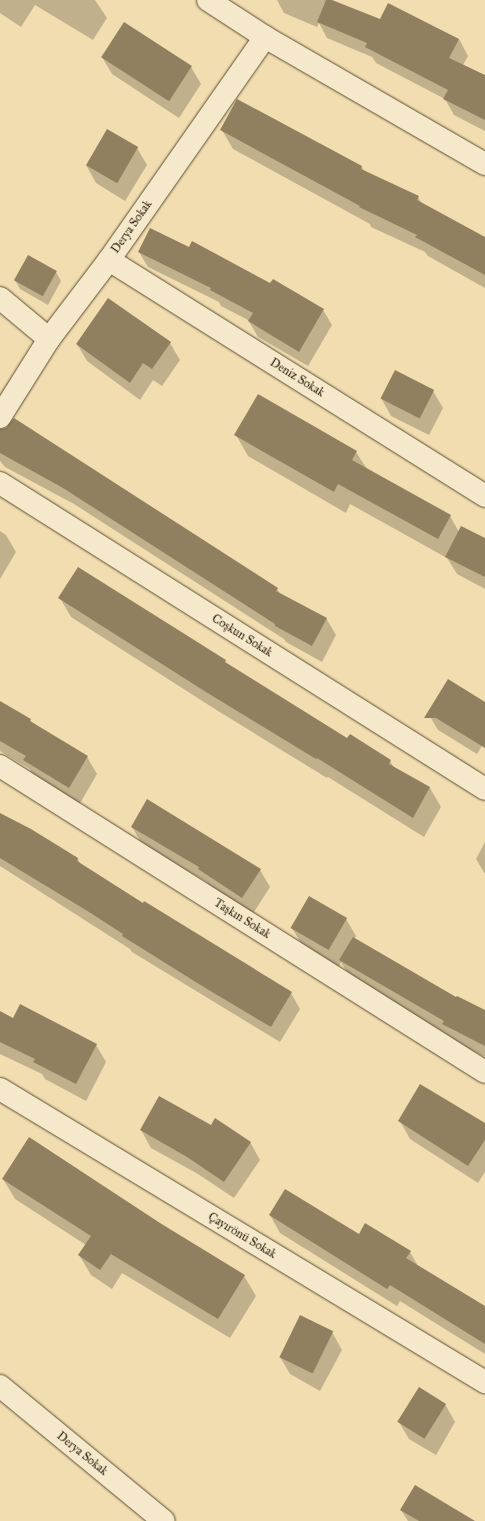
<!DOCTYPE html>
<html>
<head>
<meta charset="utf-8">
<style>
	body { margin:0 }
	#map { position:relative; width:485px; height:1521px; overflow:hidden; background:#f1ddaf; font-family:"IM FELL Great Primer",serif }
	div>[style] { position:absolute }
	[style*='--x'] { left:calc(var(--x)*1px); top:calc(var(--y)*1px); width:calc(var(--w)*1px); rotate:calc(var(--a)*1deg) }
	.shadow>* { inset:0; background:#0003 }
	.building>* { inset:0; background:#908060; transform-origin:0 0 }
	.roads { filter:drop-shadow(0 0 1px #5a4c33) drop-shadow(0 0 1px #5a4c33) }
	.street>* { height:22px; margin:-11px; padding:0 11px; transform-origin:11px; border-radius:11px; background:#f6e9cb }
	span { translate:-50% -50%; white-space:nowrap; text-align:center; line-height:1.15; -webkit-text-stroke:4px #f6e9cb; paint-order:stroke }
	.street-label { font-size:12px; color:#271b0a }
</style>
</head>
<body>
<div id="map">
	<div class="shadow">
		<i style="clip-path:polygon(0 0,95px 0,107px 18px,93px 40px,35px 5px,21px 27px,0 13px)"></i>
		<i style="clip-path:polygon(277px 0,330px 0,380px 20px,459px 39px,468px 56px,463px 65px,485px 76px,485px 131px,454px 115px,445px 99px,376px 63px,372px 57px,327px 38px,319px 23px,317px 27px,284px 13px)"></i>
		<i style="clip-path:polygon(102px 57px,191px 67px,201px 84px,179px 118px,112px 74px)"></i>
		<i style="clip-path:polygon(222px 130px,362px 167px,364px 171px,418px 197px,422px 204px,485px 239px,485px 288px,428px 256px,425px 252px,371px 227px,370px 224px,233px 149px)"></i>
		<i style="clip-path:polygon(137px 148px,147px 165px,125px 201px,96px 183px,86px 165px)"></i>
		<i style="clip-path:polygon(189px 249px,271px 284px,323px 310px,332px 325px,308px 366px,258px 337px,248px 320px,221px 306px,219px 302px,148px 267px,139px 252px)"></i>
		<i style="clip-path:polygon(56px 272px,61px 281px,48px 305px,20px 289px,15px 280px)"></i>
		<i style="clip-path:polygon(170px 343px,180px 360px,162px 386px,153px 380px,140px 400px,87px 361px,77px 344px)"></i>
		<i style="clip-path:polygon(433px 391px,443px 408px,429px 435px,391px 416px,381px 398px)"></i>
		<i style="clip-path:polygon(14px 419px,277px 589px,281px 595px,326px 618px,336px 635px,322px 662px,286px 642px,284px 639px,74px 504px,5px 467px,0 461px,0 430px,6px 429px)"></i>
		<i style="clip-path:polygon(236px 435px,356px 452px,367px 469px,450px 516px,459px 532px,485px 539px,485px 589px,457px 574px,447px 558px,350px 504px,346px 513px,248px 456px)"></i>
		<i style="clip-path:polygon(0 531px,6px 535px,16px 552px,0 579px)"></i>
		<i style="clip-path:polygon(60px 598px,225px 661px,228px 665px,348px 739px,390px 761px,395px 769px,430px 788px,441px 807px,424px 837px,328px 777px,327px 778px,218px 711px,71px 617px)"></i>
		<i style="clip-path:polygon(0 702px,30px 720px,33px 724px,87px 757px,97px 774px,79px 805px,34px 777px,30px 769px,0 751px)"></i>
		<i style="clip-path:polygon(485px 703px,485px 741px,477px 754px,438px 730px,428px 713px)"></i>
		<i style="clip-path:polygon(0 814px,78px 859px,81px 865px,143px 905px,291px 993px,300px 1009px,280px 1042px,132px 952px,130px 949px,0 866px)"></i>
		<i style="clip-path:polygon(132px 827px,260px 870px,270px 887px,252px 915px,209px 887px,207px 882px,142px 844px)"></i>
		<i style="clip-path:polygon(485px 842px,485px 874px,476px 859px)"></i>
		<i style="clip-path:polygon(346px 919px,356px 936px,354px 940px,456px 999px,485px 1011px,485px 1057px,453px 1041px,450px 1036px,350px 978px,341px 962px,339px 967px,302px 945px,292px 928px)"></i>
		<i style="clip-path:polygon(0 1012px,14px 1019px,96px 1045px,106px 1062px,86px 1101px,45px 1079px,42px 1074px,0 1054px)"></i>
		<i style="clip-path:polygon(160px 1097px,211px 1126px,250px 1142px,260px 1160px,234px 1198px,198px 1174px,151px 1148px,141px 1130px)"></i>
		<i style="clip-path:polygon(400px 1121px,485px 1125px,485px 1172px,478px 1183px,410px 1139px)"></i>
		<i style="clip-path:polygon(3px 1179px,159px 1224px,244px 1276px,256px 1296px,230px 1338px,122px 1273px,112px 1289px,91px 1275px,79px 1255px,86px 1245px,15px 1199px)"></i>
		<i style="clip-path:polygon(270px 1215px,359px 1236px,410px 1252px,418px 1266px,485px 1308px,485px 1354px,400px 1301px,397px 1306px,280px 1233px)"></i>
		<i style="clip-path:polygon(332px 1332px,342px 1350px,320px 1391px,290px 1374px,280px 1357px)"></i>
		<i style="clip-path:polygon(445px 1404px,455px 1422px,436px 1455px,409px 1439px,399px 1422px)"></i>
		<i style="clip-path:polygon(401px 1510px,466px 1521px,408px 1521px)"></i>
	</div>
	<div class="building">
		<i style="clip-path:polygon(326px 0,332px 0,380px 19px,388px 3px,459px 39px,449px 58px,485px 75px,485px 120px,443px 99px,448px 90px,365px 47px,367px 43px,317px 22px)"></i>
		<i style="left:124px;top:22px;width:81px;height:42px;rotate:33deg"></i>
		<i style="clip-path:polygon(237px 99px,362px 166px,361px 169px,419px 196px,417px 200px,485px 237px,485px 275px,415px 237px,417px 235px,359px 207px,360px 206px,220px 130px)"></i>
		<i style="left:107px;top:129px;width:36px;height:42px;rotate:30deg"></i>
		<i style="clip-path:polygon(150px 228px,189px 247px,192px 241px,270px 283px,273px 279px,324px 309px,299px 352px,248px 321px,253px 313px,210px 290px,211px 288px,138px 252px)"></i>
		<i style="left:28px;top:255px;width:33px;height:29px;rotate:29deg"></i>
		<i style="clip-path:polygon(108px 298px,171px 342px,152px 369px,143px 363px,130px 383px,76px 344px)"></i>
		<i style="left:395px;top:370px;width:44px;height:32px;rotate:27deg"></i>
		<i style="clip-path:polygon(258px 394px,357px 451px,352px 460px,451px 515px,438px 539px,338px 484px,334px 492px,234px 435px)"></i>
		<i style="clip-path:polygon(14px 418px,278px 588px,276px 591px,327px 618px,312px 646px,275px 626px,275px 624px,63px 488px,0 453px,0 429px,6px 428px)"></i>
		<i style="clip-path:polygon(461px 526px,485px 538px,485px 577px,445px 557px)"></i>
		<i style="clip-path:polygon(78px 567px,226px 660px,225px 662px,347px 738px,350px 734px,391px 760px,389px 764px,430px 787px,413px 818px,317px 758px,316px 759px,206px 692px,58px 598px)"></i>
		<i style="clip-path:polygon(448px 679px,485px 702px,485px 748px,436px 718px,424px 718px)"></i>
		<i style="clip-path:polygon(0 701px,31px 719px,30px 721px,88px 756px,69px 788px,23px 760px,26px 756px,0 741px)"></i>
		<i style="clip-path:polygon(147px 799px,261px 869px,242px 898px,198px 869px,199px 867px,131px 827px)"></i>
		<i style="clip-path:polygon(0 813px,31px 829px,78px 858px,77px 861px,143px 903px,144px 901px,292px 992px,271px 1027px,207px 989px,122px 936px,123px 934px,89px 912px,0 858px)"></i>
		<i style="left:309px;top:896px;width:44px;height:37px;rotate:30deg"></i>
		<i style="clip-path:polygon(353px 937px,456px 997px,457px 996px,485px 1010px,485px 1046px,442px 1024px,444px 1021px,339px 960px)"></i>
		<i style="clip-path:polygon(20px 1004px,97px 1044px,76px 1084px,33px 1062px,35px 1059px,0 1042px,0 1011px,13px 1018px)"></i>
		<i style="clip-path:polygon(420px 1084px,485px 1123px,485px 1140px,468px 1166px,398px 1121px)"></i>
		<i style="clip-path:polygon(159px 1096px,211px 1125px,215px 1118px,251px 1142px,224px 1182px,187px 1157px,140px 1130px)"></i>
		<i style="clip-path:polygon(29px 1137px,160px 1223px,245px 1275px,218px 1319px,111px 1254px,100px 1270px,78px 1255px,91px 1236px,2px 1179px)"></i>
		<i style="clip-path:polygon(285px 1189px,359px 1234px,365px 1223px,411px 1251px,406px 1258px,485px 1306px,485px 1344px,390px 1285px,387px 1289px,269px 1215px)"></i>
		<i style="left:300px;top:1315px;width:37px;height:47px;rotate:26deg"></i>
		<i style="left:419px;top:1387px;width:32px;height:41px;rotate:32deg"></i>
		<i style="clip-path:polygon(415px 1485px,475px 1521px,419px 1521px,400px 1510px)"></i>
	</div>
	<div class="roads">
		<div class="street">
			<i style="--x:208;--y:0;--w:68;--a:33"></i>
			<i style="--x:265;--y:37;--w:254;--a:30"></i>
			<i style="--x:109;--y:260;--w:444;--a:32.1"></i>
			<i style="--x:0;--y:298;--w:64;--a:39.9"></i>
			<i style="--x:0;--y:417;--w:92;--a:-57.9"></i>
			<i style="--x:49;--y:339;--w:99;--a:-52.8"></i>
			<i style="--x:109;--y:260;--w:272;--a:-55"></i>
			<i style="--x:0;--y:483;--w:573;--a:32.25"></i>
			<i style="--x:0;--y:766;--w:573;--a:32.25"></i>
			<i style="--x:0;--y:1089;--w:567;--a:31.14"></i>
			<i style="--x:0;--y:1386;--w:212;--a:39.5"></i>
		</div>
	</div>
	<div class="street-label">
		<span style="left:132px;top:227px;rotate:-55deg">Derya Sokak</span>
		<span style="left:297px;top:378px;rotate:32deg">Deniz Sokak</span>
		<span style="left:242px;top:636px;rotate:32deg">Coşkun Sokak</span>
		<span style="left:242px;top:919px;rotate:32deg">Taşkın Sokak</span>
		<span style="left:242px;top:1236px;rotate:31deg">Çayırönü Sokak</span>
		<span style="left:82px;top:1454px;rotate:39deg">Derya Sokak</span>
	</div>
</div>
</body>
</html>
